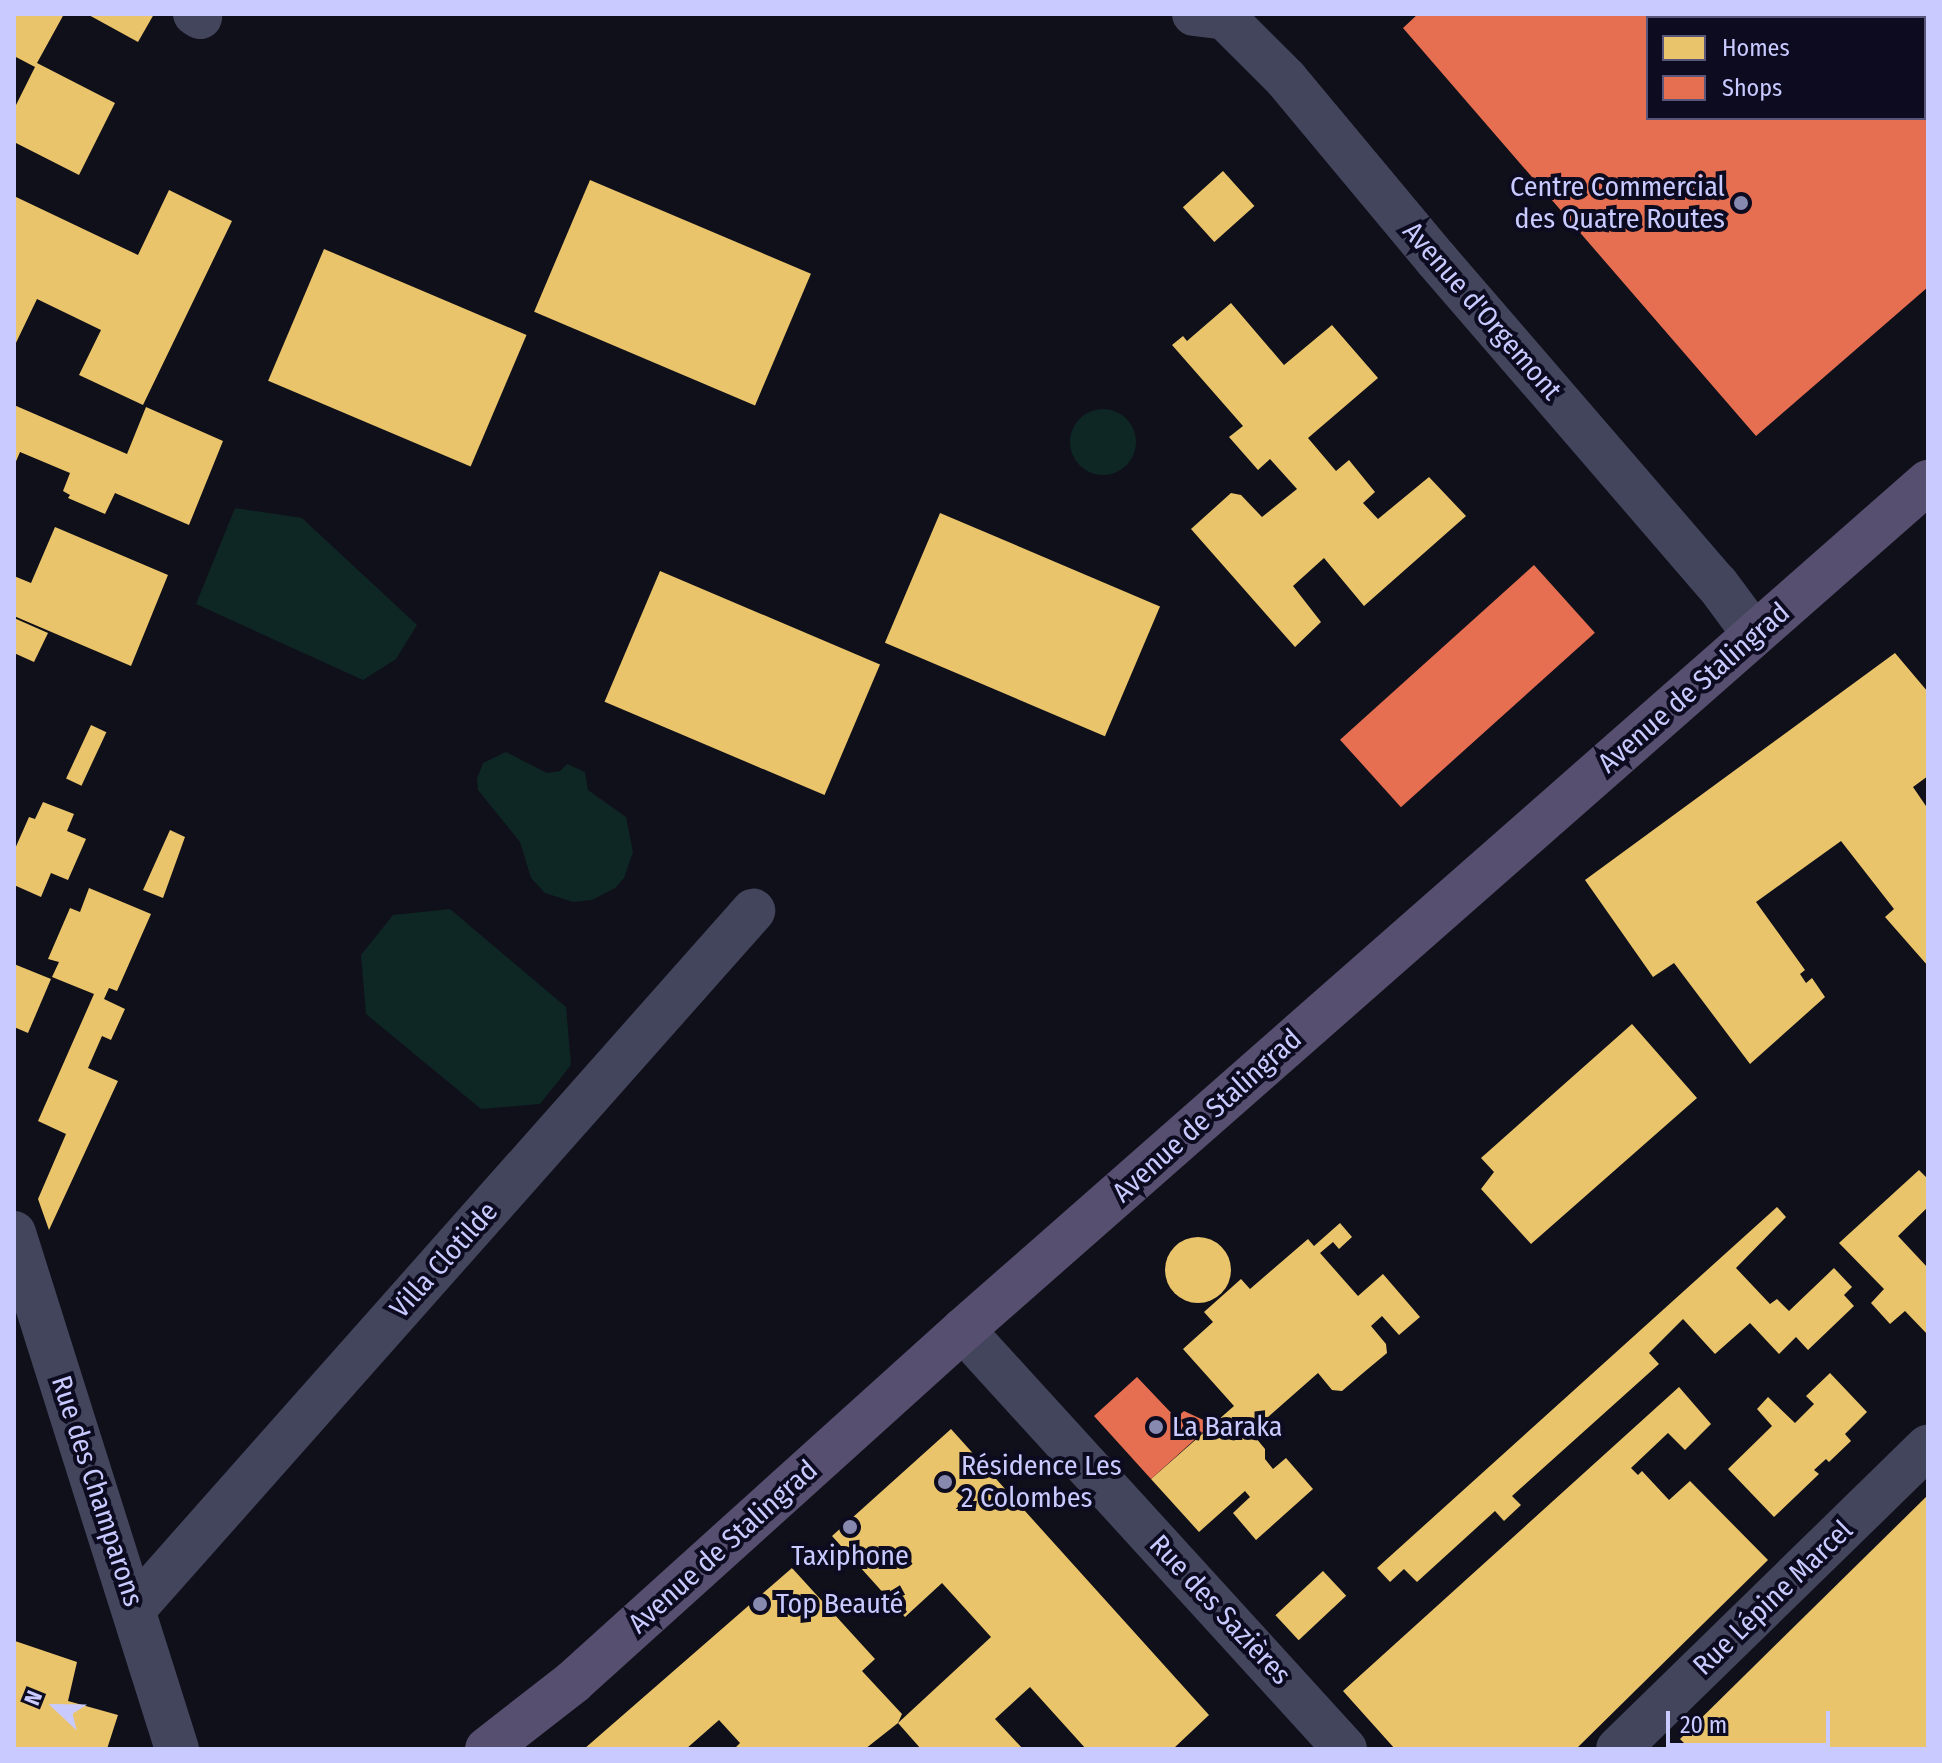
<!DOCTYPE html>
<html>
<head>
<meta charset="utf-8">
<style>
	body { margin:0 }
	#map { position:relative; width:1942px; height:1763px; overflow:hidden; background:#10101b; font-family:"Fira Sans Condensed",sans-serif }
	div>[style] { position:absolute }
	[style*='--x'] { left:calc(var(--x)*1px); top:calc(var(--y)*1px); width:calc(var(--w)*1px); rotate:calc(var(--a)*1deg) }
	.green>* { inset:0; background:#0e2624 }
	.round { border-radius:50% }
	.homes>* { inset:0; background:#e9c46a; transform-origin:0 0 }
	.shops>* { inset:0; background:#e76f51; transform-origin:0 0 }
	.minor>* { height:44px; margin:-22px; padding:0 22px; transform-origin:22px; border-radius:22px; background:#43455c }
	.major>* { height:44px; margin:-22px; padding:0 22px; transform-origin:22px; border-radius:22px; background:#574f6f }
	.dots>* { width:22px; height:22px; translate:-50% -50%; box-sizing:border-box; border:4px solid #0c0b20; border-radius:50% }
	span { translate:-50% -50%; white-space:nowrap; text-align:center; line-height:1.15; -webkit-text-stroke:8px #0c0b20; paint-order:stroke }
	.poi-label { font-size:28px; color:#c9caff }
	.right { translate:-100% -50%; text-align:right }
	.left { translate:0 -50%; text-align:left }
	.street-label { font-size:28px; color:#c9caff }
	.frame { position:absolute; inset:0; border:16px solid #c9caff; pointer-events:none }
	.legend { position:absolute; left:1646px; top:16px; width:280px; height:104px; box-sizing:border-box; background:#0c0b20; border:2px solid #585779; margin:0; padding:10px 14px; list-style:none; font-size:24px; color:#c9caff }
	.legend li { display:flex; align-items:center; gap:16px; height:40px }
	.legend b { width:40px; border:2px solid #585779 }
	.north { position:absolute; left:16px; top:1667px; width:80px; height:80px; -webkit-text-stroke:6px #0c0b20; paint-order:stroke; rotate:292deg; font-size:22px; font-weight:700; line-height:32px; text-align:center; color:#c9caff }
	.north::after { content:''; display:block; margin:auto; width:28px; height:36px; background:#c9caff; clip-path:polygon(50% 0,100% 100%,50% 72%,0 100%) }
	.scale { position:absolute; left:1666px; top:1711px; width:164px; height:36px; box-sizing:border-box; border:4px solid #c9caff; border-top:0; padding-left:10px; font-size:24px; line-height:28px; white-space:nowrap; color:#c9caff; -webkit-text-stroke:6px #0c0b20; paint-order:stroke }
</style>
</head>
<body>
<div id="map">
	<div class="green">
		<i class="round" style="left:1070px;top:409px;width:66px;height:66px"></i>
		<i style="clip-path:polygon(235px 508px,302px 518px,417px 625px,396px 659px,363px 680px,196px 604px)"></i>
		<i style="clip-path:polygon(506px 752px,547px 773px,560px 771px,567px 764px,585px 772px,588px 790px,626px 817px,633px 852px,624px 878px,615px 888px,592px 900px,573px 902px,545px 893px,531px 878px,520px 842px,478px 790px,477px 779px,483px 763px)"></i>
		<i style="clip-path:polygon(450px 909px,566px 1007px,571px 1065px,540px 1104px,481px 1109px,366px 1014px,361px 955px,393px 915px)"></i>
	</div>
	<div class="homes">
		<i style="clip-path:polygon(14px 14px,64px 14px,37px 63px,115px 103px,79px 175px,14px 142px,14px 109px,35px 67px,14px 56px)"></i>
		<i style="clip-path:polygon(87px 14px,154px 14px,138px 42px)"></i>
		<i style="left:1223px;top:171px;width:47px;height:54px;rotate:48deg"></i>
		<i style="left:590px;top:180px;width:240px;height:143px;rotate:23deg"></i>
		<i style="clip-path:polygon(169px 190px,232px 221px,143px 405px,79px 375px,101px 330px,37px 299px,14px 347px,14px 196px,138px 255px)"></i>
		<i style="left:324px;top:249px;width:220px;height:143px;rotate:23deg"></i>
		<i style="clip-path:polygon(1231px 303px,1284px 365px,1332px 325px,1378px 378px,1308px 438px,1336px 471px,1349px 460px,1375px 492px,1363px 503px,1378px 519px,1429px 477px,1466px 516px,1364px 606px,1324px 558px,1293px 586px,1321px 622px,1295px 647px,1191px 529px,1231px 493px,1241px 495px,1262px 517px,1297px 489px,1270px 459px,1258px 470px,1229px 437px,1243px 426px,1172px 345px,1183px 336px,1187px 341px)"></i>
		<i style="clip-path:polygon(14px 405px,127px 454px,146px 407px,223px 441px,189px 525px,115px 493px,105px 514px,68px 498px,70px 495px,63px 491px,70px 473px,20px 452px,14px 466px)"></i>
		<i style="left:940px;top:513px;width:239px;height:141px;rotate:23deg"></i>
		<i style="clip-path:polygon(55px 527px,168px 575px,131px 666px,14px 616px,14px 576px,31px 583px)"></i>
		<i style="left:660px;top:571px;width:239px;height:142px;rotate:23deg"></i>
		<i style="clip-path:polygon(14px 618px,48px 633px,34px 662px,14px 653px)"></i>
		<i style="clip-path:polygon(1895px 653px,1928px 692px,1928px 776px,1913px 787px,1928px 809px,1928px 966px,1885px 917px,1894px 909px,1841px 841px,1756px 902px,1805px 970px,1800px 974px,1806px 983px,1812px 978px,1825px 997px,1750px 1064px,1674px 963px,1653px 977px,1585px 880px)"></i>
		<i style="left:91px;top:725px;width:17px;height:59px;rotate:25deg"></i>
		<i style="clip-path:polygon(43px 802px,74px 814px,67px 831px,86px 839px,68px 880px,51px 873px,41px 897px,14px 885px,14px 851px,29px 817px,35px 819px)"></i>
		<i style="clip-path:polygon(170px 830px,185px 837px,163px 898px,143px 890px)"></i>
		<i style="clip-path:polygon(89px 888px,151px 914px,117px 991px,109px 988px,104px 999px,125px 1009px,111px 1040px,102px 1036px,88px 1068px,118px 1081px,49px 1230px,38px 1199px,66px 1134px,38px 1121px,94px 994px,52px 977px,59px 962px,48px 959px,70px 908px,80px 912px)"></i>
		<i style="clip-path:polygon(14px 964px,51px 979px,28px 1033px,14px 1027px)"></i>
		<i style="clip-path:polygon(1632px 1024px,1697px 1098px,1531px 1244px,1481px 1189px,1494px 1172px,1481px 1158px)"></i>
		<i style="clip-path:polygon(1919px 1170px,1928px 1179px,1928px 1207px,1898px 1236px,1928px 1268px,1928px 1335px,1905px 1311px,1890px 1324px,1871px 1303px,1884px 1289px,1839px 1243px)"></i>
		<i style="clip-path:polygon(1777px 1207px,1786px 1217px,1736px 1268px,1770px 1304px,1777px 1299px,1789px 1311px,1834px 1268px,1852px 1287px,1844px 1295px,1854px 1306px,1808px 1350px,1796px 1337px,1779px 1354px,1750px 1323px,1715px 1354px,1683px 1319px,1649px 1353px,1659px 1364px,1512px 1496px,1521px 1505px,1504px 1521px,1495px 1511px,1417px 1582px,1404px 1569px,1390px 1582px,1377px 1568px)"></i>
		<i style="clip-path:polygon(1340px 1223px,1352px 1237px,1339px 1249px,1333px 1242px,1320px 1253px,1358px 1296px,1383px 1274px,1420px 1317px,1399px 1335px,1382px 1316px,1371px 1326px,1386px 1344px,1387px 1353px,1363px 1373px,1342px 1391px,1332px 1390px,1318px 1373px,1251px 1432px,1265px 1449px,1265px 1459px,1273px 1469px,1286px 1458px,1313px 1489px,1256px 1540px,1233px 1513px,1250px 1497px,1245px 1491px,1199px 1532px,1151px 1479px,1234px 1406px,1183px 1349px,1213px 1322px,1204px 1312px,1241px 1279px,1250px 1289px,1308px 1239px,1314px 1246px)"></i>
		<i class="round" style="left:1165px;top:1237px;width:66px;height:66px"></i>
		<i style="clip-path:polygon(1830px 1373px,1867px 1412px,1845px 1434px,1851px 1441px,1829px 1462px,1826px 1459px,1814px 1470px,1819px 1474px,1774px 1517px,1728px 1469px,1772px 1426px,1757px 1409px,1768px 1397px,1795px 1423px,1814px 1404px,1806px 1396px)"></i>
		<i style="clip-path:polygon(1679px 1387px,1711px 1424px,1685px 1450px,1668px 1433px,1631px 1468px,1638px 1475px,1642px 1471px,1669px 1500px,1690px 1481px,1768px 1560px,1576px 1749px,1395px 1749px,1343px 1691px)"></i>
		<i style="clip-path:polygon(951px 1429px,1209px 1715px,1173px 1749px,1086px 1749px,1030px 1687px,995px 1719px,1023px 1749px,921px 1749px,898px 1723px,991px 1637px,942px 1583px,905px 1617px,832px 1536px)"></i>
		<i style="clip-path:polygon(1928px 1495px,1928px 1749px,1690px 1749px,1680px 1739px)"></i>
		<i style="clip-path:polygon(792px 1568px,875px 1659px,862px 1671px,902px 1714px,898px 1723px,865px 1749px,734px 1749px,740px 1743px,719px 1720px,686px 1749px,584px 1749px)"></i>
		<i style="left:1323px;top:1571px;width:34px;height:65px;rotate:47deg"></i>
		<i style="clip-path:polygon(15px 1641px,77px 1662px,68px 1701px,118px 1715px,107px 1749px,14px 1749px)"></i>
	</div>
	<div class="shops">
		<i style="clip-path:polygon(evenodd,1418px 14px,1928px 14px,1928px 287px,1756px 436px,1403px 28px,1418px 14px,1648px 18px,1924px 18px,1924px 118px,1648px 118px,1648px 18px)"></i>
		<i style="left:1534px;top:565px;width:91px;height:261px;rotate:48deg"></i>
		<i style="clip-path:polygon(1137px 1377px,1176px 1418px,1184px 1411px,1212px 1424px,1151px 1479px,1094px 1416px)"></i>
	</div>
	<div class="minor">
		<i style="--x:195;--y:14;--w:6;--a:31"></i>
		<i style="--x:1194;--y:14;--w:31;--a:7"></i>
		<i style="--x:1225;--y:18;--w:86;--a:45"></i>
		<i style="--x:1286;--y:79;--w:234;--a:50.2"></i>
		<i style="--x:1436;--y:259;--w:430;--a:49.2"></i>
		<i style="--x:1717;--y:584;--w:62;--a:53.5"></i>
		<i style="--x:14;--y:1233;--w:541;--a:72.47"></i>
		<i style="--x:963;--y:1330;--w:567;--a:47.64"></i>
		<i style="--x:135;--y:1608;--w:932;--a:-48.44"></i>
		<i style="--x:1618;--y:1749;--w:433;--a:-44.3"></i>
	</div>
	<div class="major">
		<i style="--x:487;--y:1749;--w:109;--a:-37.9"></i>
		<i style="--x:573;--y:1682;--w:525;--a:-42.07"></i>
		<i style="--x:963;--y:1330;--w:1285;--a:-41.31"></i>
	</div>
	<div class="dots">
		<i style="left:1741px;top:203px;background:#8889af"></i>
		<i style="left:1156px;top:1427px;background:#8889af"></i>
		<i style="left:945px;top:1482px;background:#8889af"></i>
		<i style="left:850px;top:1527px;background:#8889af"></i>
		<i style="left:760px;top:1604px;background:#8889af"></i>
	</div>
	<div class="poi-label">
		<span class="right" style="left:1725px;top:203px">Centre Commercial<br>des Quatre Routes</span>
		<span class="left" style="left:1172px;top:1427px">La Baraka</span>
		<span class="left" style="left:961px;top:1482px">Résidence Les<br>2 Colombes</span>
		<span style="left:850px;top:1556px">Taxiphone</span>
		<span class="left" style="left:776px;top:1604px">Top Beauté</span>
	</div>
	<div class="street-label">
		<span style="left:1482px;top:311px;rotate:49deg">Avenue d'Orgemont</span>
		<span style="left:1694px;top:688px;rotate:-41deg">Avenue de Stalingrad</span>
		<span style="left:1207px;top:1116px;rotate:-42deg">Avenue de Stalingrad</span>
		<span style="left:444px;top:1260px;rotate:-48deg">Villa Clotilde</span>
		<span style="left:97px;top:1491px;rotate:72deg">Rue des Champarons</span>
		<span style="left:723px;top:1547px;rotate:-42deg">Avenue de Stalingrad</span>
		<span style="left:1773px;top:1598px;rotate:-44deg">Rue Lépine Marcel</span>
		<span style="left:1220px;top:1610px;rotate:47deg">Rue des Sazières</span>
	</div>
	<div class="frame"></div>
	<ul class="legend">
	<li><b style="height:22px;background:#e9c46a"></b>Homes</li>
	<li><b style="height:22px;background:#e76f51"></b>Shops</li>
	</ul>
	<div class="north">N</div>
	<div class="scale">20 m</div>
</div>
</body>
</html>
